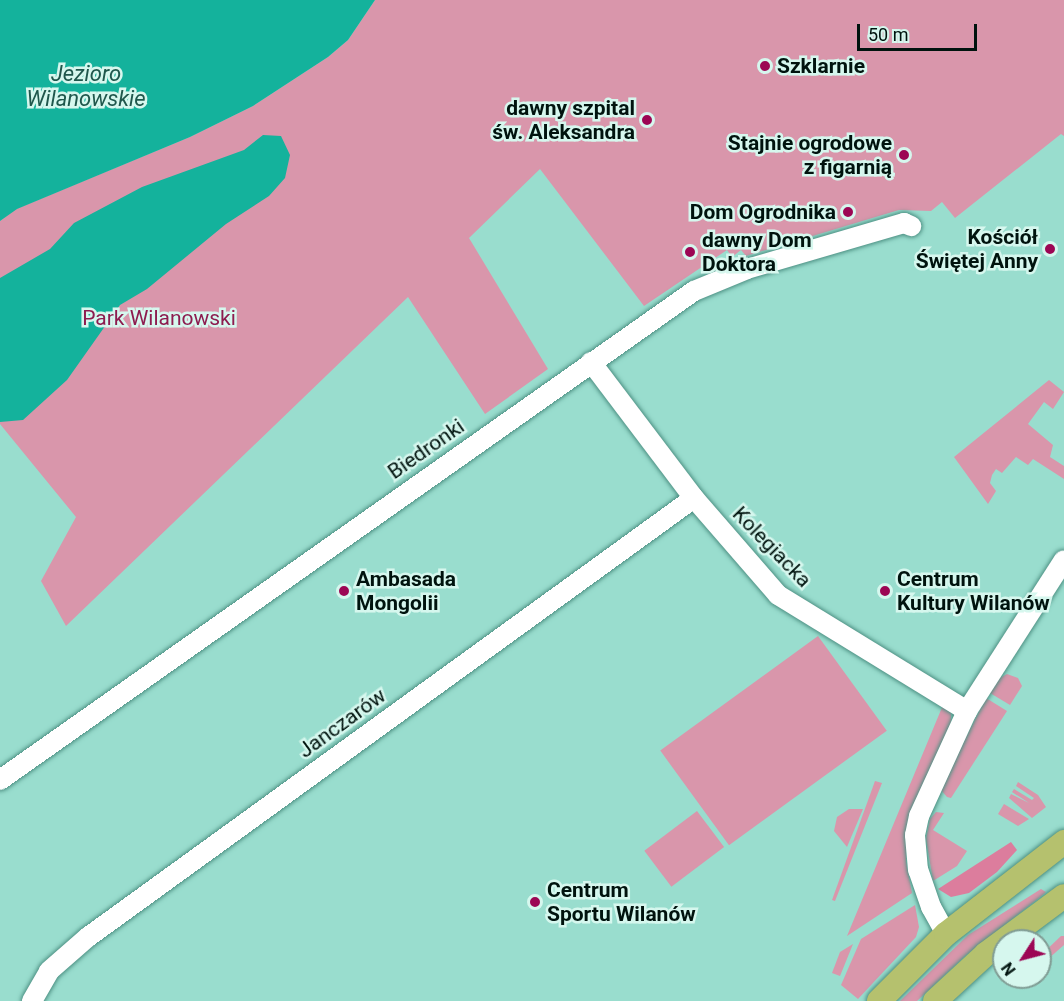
<!DOCTYPE html>
<html>
<head>
<meta charset="utf-8">
<style>
	body { margin:0 }
	#map { position:relative; width:1064px; height:1001px; overflow:hidden; background:#99ddce; font-family:Roboto,sans-serif }
	div>[style] { position:absolute }
	[style*='--x'] { left:calc(var(--x)*1px); top:calc(var(--y)*1px); width:calc(var(--w)*1px); rotate:calc(var(--a)*1deg) }
	.green>* { inset:0; background:#d996ab; transform-origin:0 0 }
	.forest>* { inset:0; background:#dc7d9d }
	.water>* { inset:0; background:#14b29c }
	.roads { filter:drop-shadow(0 0 2px #4d9083) drop-shadow(0 0 2px #4d9083) }
	.minor>* { height:20px; margin:-10px; padding:0 10px; transform-origin:10px; border-radius:10px; background:#fff }
	.major>* { height:24px; margin:-12px; padding:0 12px; transform-origin:12px; border-radius:12px; background:#b5c16e }
	.dots>* { width:16px; height:16px; translate:-50% -50%; box-sizing:border-box; border:3px solid #d6f7ee; border-radius:50% }
	span { translate:-50% -50%; white-space:nowrap; text-align:center; line-height:1.15; -webkit-text-stroke:5px #d6f7ee; paint-order:stroke }
	.poi-label { font-size:21px; color:#00130e; font-weight:700 }
	.left { translate:0 -50%; text-align:left }
	.right { translate:-100% -50%; text-align:right }
	.park-label { font-size:21px; color:#8d1c4f }
	.street-label { font-size:21px; color:#00130e }
	.water-label { font-size:22px; color:#1f574c; font-style:italic }
	.north { position:absolute; left:992px; top:929px; width:60px; height:60px; box-sizing:border-box; background:#d6f7ee; border:2px solid #809c94; border-radius:50%; rotate:234deg; font-size:16px; font-weight:700; line-height:24px; text-align:center; color:#00130e }
	.north::after { content:''; display:block; margin:auto; width:21px; height:27px; background:#9c0654; clip-path:polygon(50% 0,100% 100%,50% 72%,0 100%) }
	.scale { position:absolute; left:857px; top:24px; width:120px; height:27px; box-sizing:border-box; border:3px solid #00130e; border-top:0; padding-left:8px; font-size:18px; line-height:21px; white-space:nowrap; color:#00130e; -webkit-text-stroke:4px #d6f7ee; paint-order:stroke }
</style>
</head>
<body>
<div id="map">
	<div class="green">
		<i style="clip-path:polygon(375px 0,1064px 0,1064px 136px,1061px 134px,955px 218px,942px 202px,931px 211px,899px 210px,746px 256px,741px 250px,732px 257px,727px 250px,644px 306px,540px 169px,469px 238px,548px 369px,485px 414px,408px 297px,66px 626px,41px 581px,76px 517px,0 424px,0 221px,16px 209px,190px 137px,253px 106px,328px 57px,348px 40px)"></i>
		<i style="clip-path:polygon(1049px 380px,1064px 392px,1053px 409px,1044px 402px,1028px 424px,1053px 445px,1050px 457px,1064px 466px,1064px 479px,1033px 459px,1028px 465px,1016px 457px,1002px 473px,996px 469px,992px 475px,990px 483px,996px 491px,988px 504px,954px 457px)"></i>
		<i style="left:818px;top:636px;width:117px;height:195px;rotate:54deg"></i>
		<i style="clip-path:polygon(1007px 674px,1018px 678px,1022px 686px,1010px 705px,990px 693px,998px 679px)"></i>
		<i style="clip-path:polygon(986px 698px,1007px 711px,951px 798px,947px 797px,940px 789px)"></i>
		<i style="clip-path:polygon(943px 705px,951px 713px,951px 723px,909px 817px,906px 861px,912px 893px,847px 936px)"></i>
		<i style="clip-path:polygon(875px 781px,882px 783px,835px 901px,832px 900px)"></i>
		<i style="clip-path:polygon(1018px 782px,1038px 795px,1046px 807px,1032px 818px,1009px 798px,1011px 794px,1029px 803px,1012px 792px,1014px 789px,1032px 800px,1034px 798px,1016px 786px)"></i>
		<i style="clip-path:polygon(1004px 804px,1029px 819px,1018px 826px,998px 814px)"></i>
		<i style="clip-path:polygon(849px 809px,863px 809px,847px 847px,834px 831px,837px 817px)"></i>
		<i style="left:697px;top:811px;width:45px;height:66px;rotate:53deg"></i>
		<i style="clip-path:polygon(936px 812px,944px 813px,933px 830px,967px 851px,957px 866px,933px 881px,926px 839px,930px 819px)"></i>
		<i style="clip-path:polygon(1041px 889px,1046px 892px,1044px 894px,965px 956px,917px 1001px,900px 1001px,968px 935px)"></i>
		<i style="clip-path:polygon(915px 905px,919px 927px,916px 937px,858px 999px,841px 985px,861px 939px)"></i>
		<i style="clip-path:polygon(1061px 936px,1064px 936px,1064px 945px,1040px 966px,1040px 956px)"></i>
		<i style="clip-path:polygon(853px 944px,840px 976px,832px 973px,840px 952px)"></i>
	</div>
	<div class="forest">
		<i style="clip-path:polygon(1011px 842px,1017px 850px,997px 872px,969px 893px,951px 897px,938px 889px)"></i>
	</div>
	<div class="water">
		<i style="clip-path:polygon(0 0,375px 0,348px 40px,328px 57px,253px 106px,190px 137px,17px 209px,0 221px)"></i>
		<i style="clip-path:polygon(263px 135px,281px 136px,290px 155px,285px 178px,269px 196px,226px 224px,147px 289px,120px 305px,67px 380px,23px 420px,0 422px,0 278px,50px 249px,74px 223px,142px 187px,244px 150px)"></i>
	</div>
	<div class="roads">
		<div class="minor">
			<i style="--x:591;--y:362;--w:171;--a:52.9"></i>
			<i style="--x:694;--y:498;--w:128;--a:49.1"></i>
			<i style="--x:778;--y:595;--w:222;--a:31.5"></i>
			<i style="--x:0;--y:780;--w:849;--a:-35.17"></i>
			<i style="--x:694;--y:291;--w:57;--a:-22.5"></i>
			<i style="--x:747;--y:269;--w:164;--a:-16.3"></i>
			<i style="--x:904;--y:223;--w:8;--a:23"></i>
			<i style="--x:946;--y:934;--w:31;--a:-119"></i>
			<i style="--x:931;--y:907;--w:39;--a:-109"></i>
			<i style="--x:918;--y:870;--w:35;--a:-95"></i>
			<i style="--x:915;--y:835;--w:19;--a:-78"></i>
			<i style="--x:919;--y:816;--w:115;--a:-65.4"></i>
			<i style="--x:967;--y:711;--w:179;--a:-57.3"></i>
			<i style="--x:32;--y:1001;--w:34;--a:-60"></i>
			<i style="--x:49;--y:971;--w:52;--a:-41.1"></i>
			<i style="--x:88;--y:937;--w:748;--a:-35.92"></i>
		</div>
		<div class="major">
			<i style="--x:879;--y:1001;--w:95;--a:-45"></i>
			<i style="--x:946;--y:934;--w:150;--a:-37.9"></i>
			<i style="--x:935;--y:1001;--w:69;--a:-42.7"></i>
			<i style="--x:986;--y:954;--w:97;--a:-36.6"></i>
		</div>
	</div>
	<div class="dots">
		<i style="left:765px;top:66px;background:#9c0654"></i>
		<i style="left:647px;top:120px;background:#9c0654"></i>
		<i style="left:904px;top:155px;background:#9c0654"></i>
		<i style="left:848px;top:212px;background:#9c0654"></i>
		<i style="left:1050px;top:249px;background:#9c0654"></i>
		<i style="left:690px;top:252px;background:#9c0654"></i>
		<i style="left:344px;top:591px;background:#9c0654"></i>
		<i style="left:885px;top:591px;background:#9c0654"></i>
		<i style="left:535px;top:902px;background:#9c0654"></i>
	</div>
	<div class="poi-label">
		<span class="left" style="left:777px;top:66px">Szklarnie</span>
		<span class="right" style="left:635px;top:120px">dawny szpital<br>św. Aleksandra</span>
		<span class="right" style="left:892px;top:155px">Stajnie ogrodowe<br>z figarnią</span>
		<span class="right" style="left:836px;top:212px">Dom Ogrodnika</span>
		<span class="right" style="left:1038px;top:249px">Kościół<br>Świętej Anny</span>
		<span class="left" style="left:702px;top:252px">dawny Dom<br>Doktora</span>
		<span class="left" style="left:356px;top:591px">Ambasada<br>Mongolii</span>
		<span class="left" style="left:897px;top:591px">Centrum<br>Kultury Wilanów</span>
		<span class="left" style="left:547px;top:902px">Centrum<br>Sportu Wilanów</span>
	</div>
	<div class="park-label">
		<span style="left:159px;top:318px">Park Wilanowski</span>
	</div>
	<div class="street-label">
		<span style="left:426px;top:449px;rotate:-35deg">Biedronki</span>
		<span style="left:772px;top:547px;rotate:46deg">Kolegiacka</span>
		<span style="left:342px;top:723px;rotate:-36deg">Janczarów</span>
	</div>
	<div class="water-label">
		<span style="left:86px;top:86px">Jezioro<br>Wilanowskie</span>
	</div>
	<div class="north">N</div>
	<div class="scale">50 m</div>
</div>
</body>
</html>
